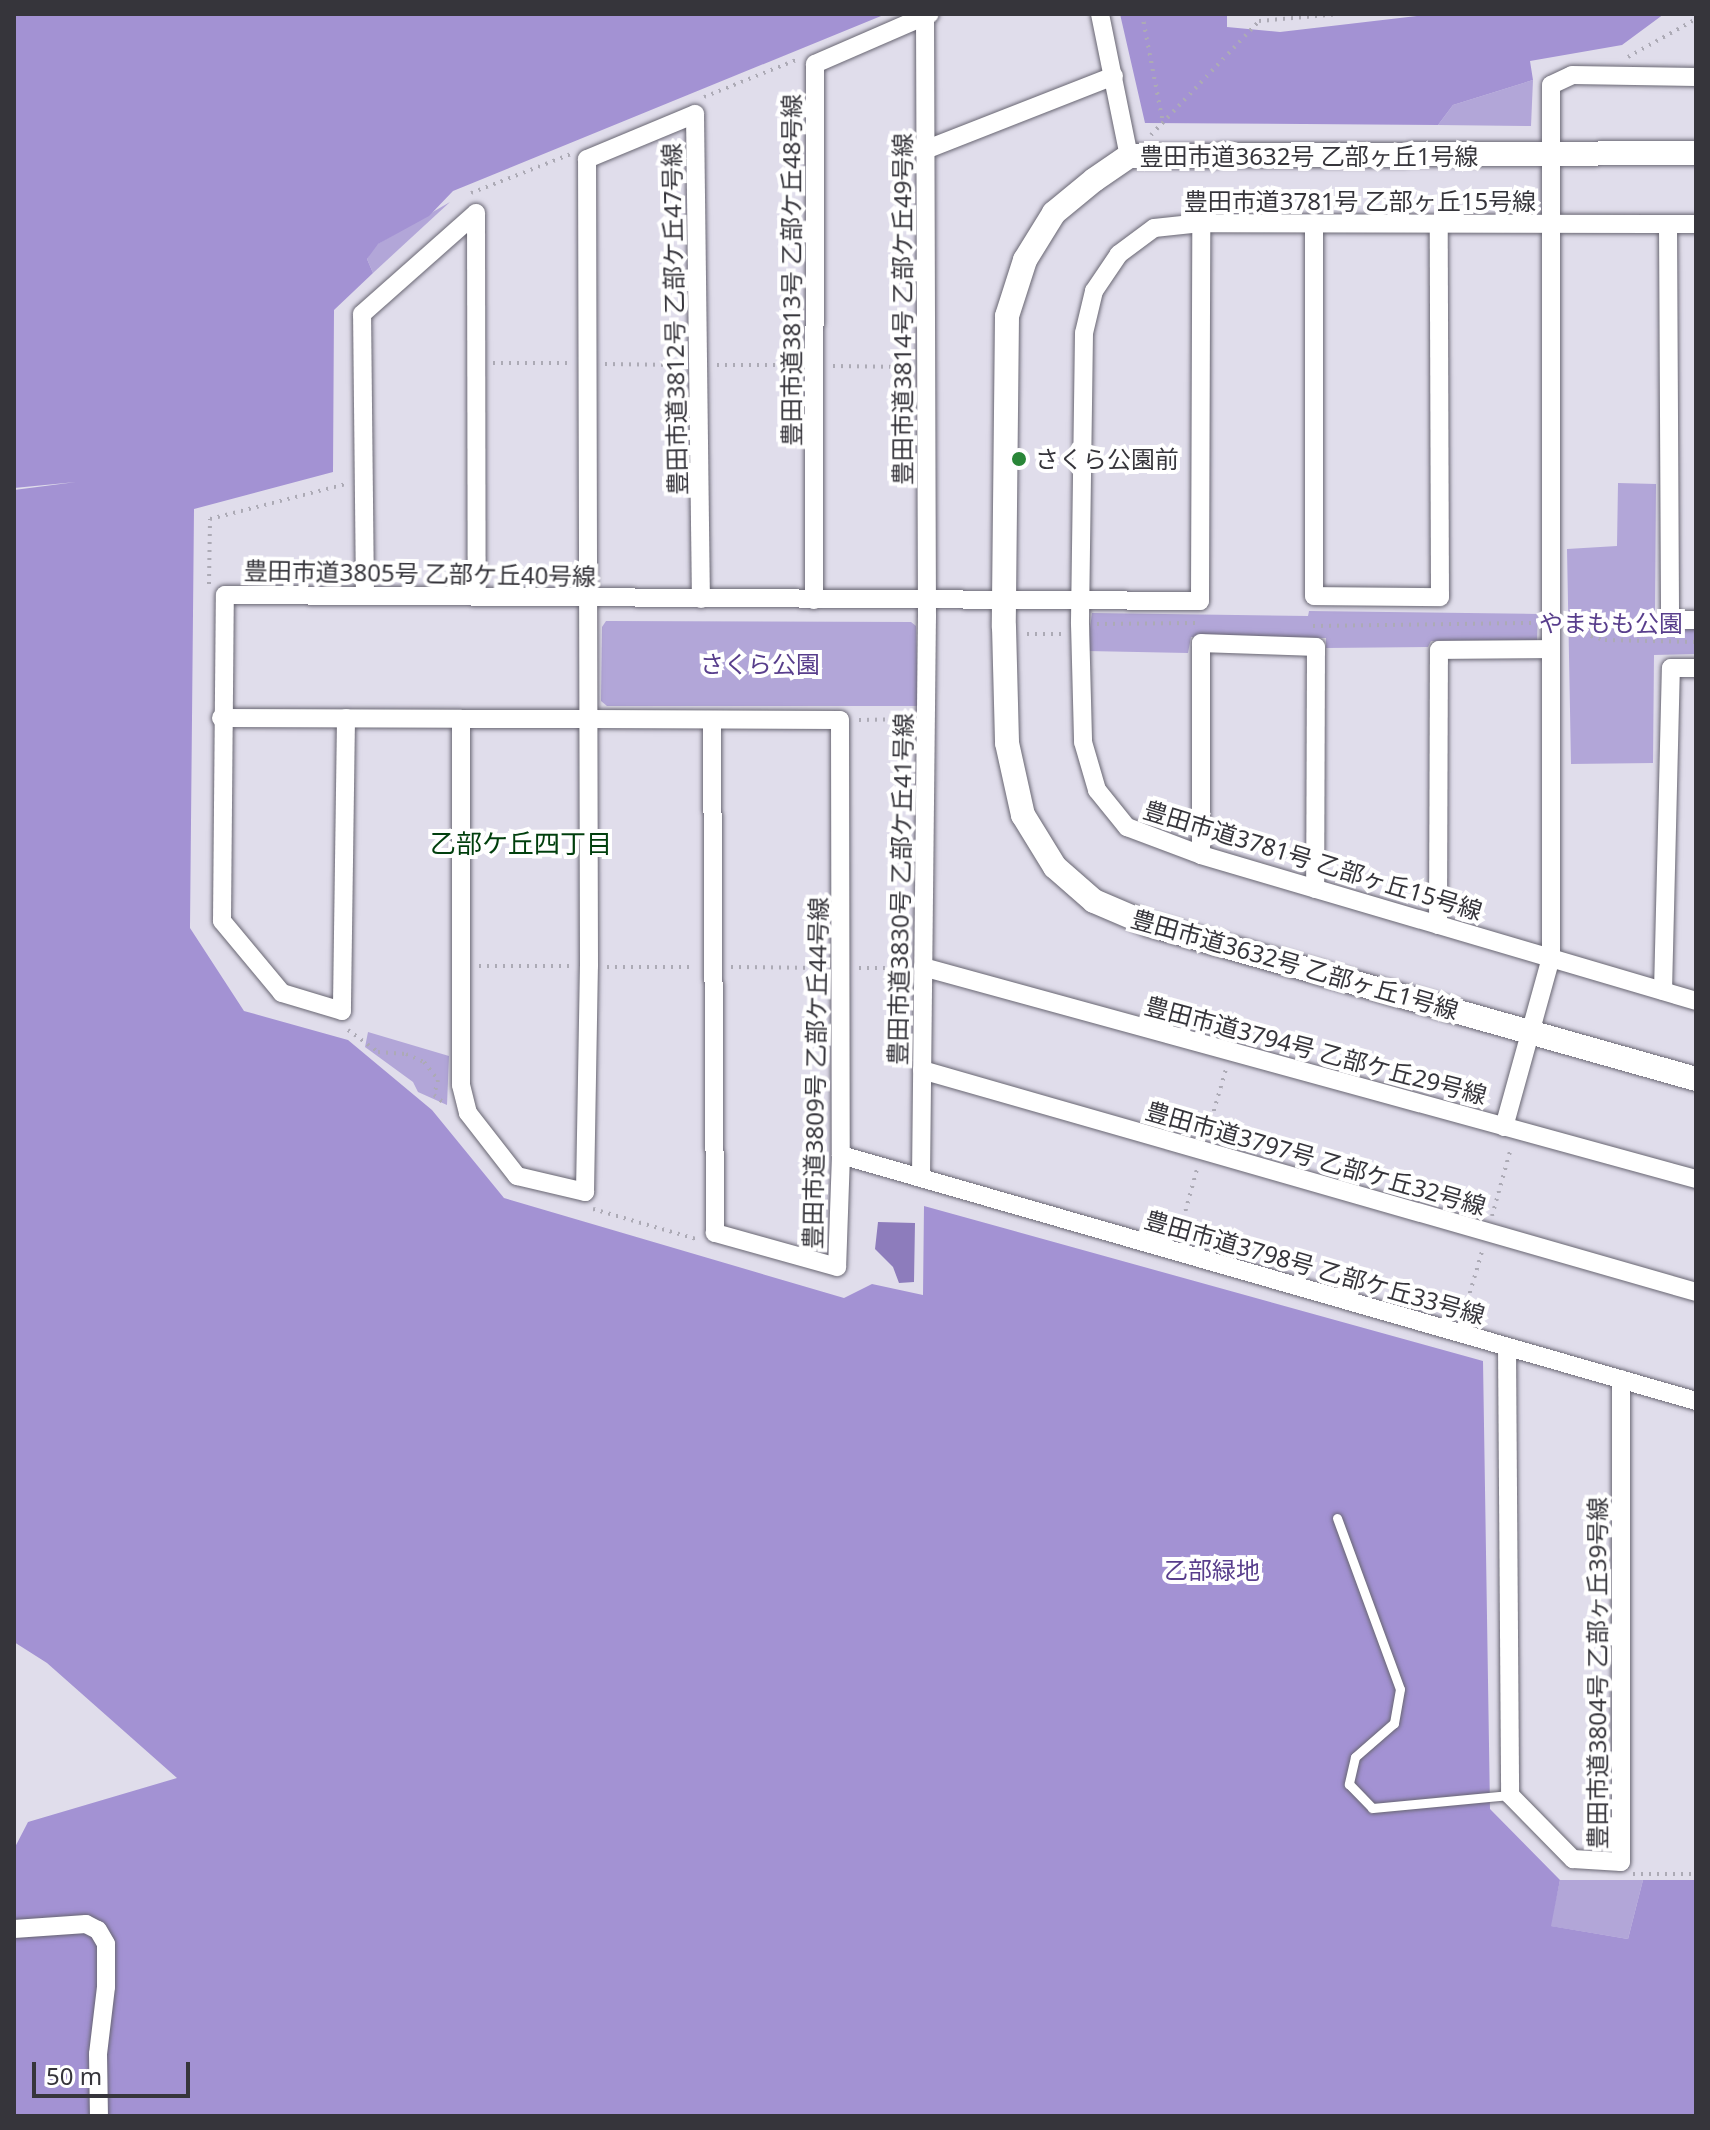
<!DOCTYPE html>
<html>
<head>
<meta charset="utf-8">
<style>
	body { margin:0 }
	#map { position:relative; width:1710px; height:2130px; overflow:hidden; background:#e0ddeb; font-family:"Noto Sans","Noto Sans JP",sans-serif }
	div>[style] { position:absolute }
	[style*='--x'] { left:calc(var(--x)*1px); top:calc(var(--y)*1px); width:calc(var(--w)*1px); rotate:calc(var(--a)*1deg) }
	.green>* { inset:0; background:#b2a6d8 }
	.forest>* { inset:0; background:#a392d3 }
	.water>* { inset:0; background:#8d7cbc }
	.path>* { height:4px; margin-top:-2px; transform-origin:0; background:repeating-linear-gradient(90deg,#acaab5 0 2px,transparent 0 8px) }
	.roads { filter:drop-shadow(0 0 2px #686672) drop-shadow(0 0 2px #686672) }
	.lane>* { height:9px; margin:-4.5px; padding:0 4.5px; transform-origin:4.5px; border-radius:4.5px; background:#fff }
	.street>* { height:18px; margin:-9px; padding:0 9px; transform-origin:9px; border-radius:9px; background:#fff }
	.secondary>* { height:24px; margin:-12px; padding:0 12px; transform-origin:12px; border-radius:12px; background:#fff }
	.dots>* { width:22px; height:22px; translate:-50% -50%; box-sizing:border-box; border:4px solid #fff; border-radius:50% }
	span { translate:-50% -50%; white-space:nowrap; text-align:center; line-height:1.15; -webkit-text-stroke:8px #fff; paint-order:stroke }
	.street-label { font-size:24px; color:#36353b }
	.poi-label { font-size:24px; color:#36353b }
	.left { translate:0 -50%; text-align:left }
	.park-label { font-size:24px; color:#583e8c }
	.neighbourhood-label { font-size:26px; color:#003f0d }
	.frame { position:absolute; inset:0; border:16px solid #36353b; pointer-events:none }
	.scale { position:absolute; left:32px; top:2062px; width:158px; height:36px; box-sizing:border-box; border:4px solid #36353b; border-top:0; padding-left:10px; font-size:24px; line-height:28px; white-space:nowrap; color:#36353b; -webkit-text-stroke:6px #fff; paint-order:stroke }
</style>
</head>
<body>
<div id="map">
	<div class="green">
		<i style="clip-path:polygon(1533px 80px,1531px 126px,1438px 125px,1453px 105px)"></i>
		<i style="clip-path:polygon(450px 202px,373px 273px,367px 259px,374px 246px)"></i>
		<i style="clip-path:polygon(1618px 483px,1656px 484px,1655px 614px,1661px 626px,1696px 628px,1696px 654px,1654px 655px,1653px 763px,1571px 764px,1567px 549px,1617px 546px)"></i>
		<i style="clip-path:polygon(1309px 611px,1538px 614px,1537px 640px,1431px 641px,1428px 647px,1326px 648px,1326px 638px,1191px 637px,1188px 653px,1087px 651px,1092px 613px,1308px 616px)"></i>
		<i style="clip-path:polygon(606px 621px,911px 622px,916px 626px,918px 706px,607px 706px,601px 701px,602px 627px)"></i>
		<i style="clip-path:polygon(368px 1032px,449px 1056px,447px 1105px,418px 1092px,413px 1082px,365px 1047px)"></i>
		<i style="clip-path:polygon(1560px 1880px,1643px 1880px,1628px 1939px,1550px 1926px)"></i>
	</div>
	<div class="forest">
		<i style="clip-path:polygon(14px 14px,886px 14px,453px 191px,429px 216px,378px 244px,367px 259px,373px 273px,334px 310px,333px 472px,194px 509px,190px 928px,244px 1011px,348px 1040px,432px 1110px,504px 1198px,844px 1298px,872px 1284px,923px 1295px,924px 1206px,1483px 1361px,1490px 1809px,1560px 1880px,1551px 1926px,1628px 1939px,1643px 1880px,1696px 1880px,1696px 2116px,14px 2116px,14px 1849px,28px 1822px,177px 1778px,47px 1663px,14px 1642px,14px 490px,76px 482px,14px 488px)"></i>
		<i style="clip-path:polygon(1120px 14px,1227px 14px,1227px 27px,1280px 32px,1434px 14px,1664px 14px,1622px 45px,1530px 61px,1533px 80px,1453px 105px,1438px 125px,1145px 123px)"></i>
	</div>
	<div class="water">
		<i style="clip-path:polygon(878px 1222px,915px 1223px,914px 1282px,899px 1283px,893px 1267px,875px 1249px)"></i>
	</div>
	<div class="path">
		<i style="--x:1142;--y:14;--w:111;--a:79.1"></i>
		<i style="--x:1628;--y:57;--w:78;--a:-29.2"></i>
		<i style="--x:704;--y:97;--w:99;--a:-21.9"></i>
		<i style="--x:1151;--y:135;--w:157;--a:-46.5"></i>
		<i style="--x:1259;--y:21;--w:81;--a:-4.9"></i>
		<i style="--x:471;--y:193;--w:107;--a:-21.3"></i>
		<i style="--x:493;--y:363;--w:75;--a:0"></i>
		<i style="--x:605;--y:364;--w:75;--a:0.8"></i>
		<i style="--x:717;--y:365;--w:79;--a:0"></i>
		<i style="--x:833;--y:366;--w:75;--a:0.8"></i>
		<i style="--x:209;--y:584;--w:65;--a:-89.1"></i>
		<i style="--x:210;--y:519;--w:140;--a:-14.4"></i>
		<i style="--x:1097;--y:624;--w:99;--a:-0.6"></i>
		<i style="--x:1313;--y:626;--w:219;--a:-0.8"></i>
		<i style="--x:1568;--y:629;--w:39;--a:17"></i>
		<i style="--x:1605;--y:640;--w:91;--a:1.3"></i>
		<i style="--x:1027;--y:634;--w:35;--a:0"></i>
		<i style="--x:859;--y:720;--w:51;--a:-1.1"></i>
		<i style="--x:479;--y:966;--w:91;--a:0"></i>
		<i style="--x:607;--y:967;--w:87;--a:0"></i>
		<i style="--x:731;--y:967;--w:91;--a:0.6"></i>
		<i style="--x:859;--y:968;--w:46;--a:0"></i>
		<i style="--x:348;--y:1030;--w:37;--a:36"></i>
		<i style="--x:378;--y:1052;--w:28;--a:4"></i>
		<i style="--x:406;--y:1054;--w:20;--a:24"></i>
		<i style="--x:424;--y:1062;--w:23;--a:52"></i>
		<i style="--x:438;--y:1080;--w:16;--a:105"></i>
		<i style="--x:434;--y:1095;--w:14;--a:39"></i>
		<i style="--x:1207;--y:1134;--w:68;--a:-73.7"></i>
		<i style="--x:593;--y:1209;--w:107;--a:16.2"></i>
		<i style="--x:1492;--y:1216;--w:71;--a:-74.4"></i>
		<i style="--x:1179;--y:1234;--w:67;--a:-74.5"></i>
		<i style="--x:1463;--y:1316;--w:71;--a:-73.6"></i>
		<i style="--x:1633;--y:1874;--w:63;--a:0"></i>
	</div>
	<div class="roads">
		<div class="lane">
			<i style="--x:1337;--y:1518;--w:182;--a:69.8"></i>
			<i style="--x:1400;--y:1689;--w:35;--a:100"></i>
			<i style="--x:1394;--y:1723;--w:52;--a:138.9"></i>
			<i style="--x:1355;--y:1757;--w:28;--a:103"></i>
			<i style="--x:1349;--y:1784;--w:33;--a:46"></i>
			<i style="--x:1372;--y:1808;--w:139;--a:-5.4"></i>
		</div>
		<div class="street">
			<i style="--x:1100;--y:14;--w:145;--a:78.5"></i>
			<i style="--x:925;--y:150;--w:203;--a:-21.4"></i>
			<i style="--x:476;--y:213;--w:384;--a:89.9"></i>
			<i style="--x:1314;--y:223;--w:373;--a:90"></i>
			<i style="--x:1314;--y:596;--w:126;--a:0.5"></i>
			<i style="--x:1440;--y:597;--w:374;--a:-90.2"></i>
			<i style="--x:1668;--y:224;--w:396;--a:89.7"></i>
			<i style="--x:1670;--y:620;--w:26;--a:0"></i>
			<i style="--x:1696;--y:224;--w:495;--a:-179.9"></i>
			<i style="--x:1201;--y:223;--w:47;--a:173.9"></i>
			<i style="--x:1154;--y:228;--w:44;--a:143.4"></i>
			<i style="--x:1119;--y:254;--w:45;--a:124"></i>
			<i style="--x:1094;--y:291;--w:43;--a:103.4"></i>
			<i style="--x:1084;--y:333;--w:291;--a:90.8"></i>
			<i style="--x:1080;--y:624;--w:118;--a:88.5"></i>
			<i style="--x:1083;--y:742;--w:50;--a:73.7"></i>
			<i style="--x:1097;--y:790;--w:48;--a:51"></i>
			<i style="--x:1127;--y:827;--w:79;--a:20.7"></i>
			<i style="--x:1201;--y:855;--w:516;--a:16.43"></i>
			<i style="--x:365;--y:596;--w:282;--a:-90.6"></i>
			<i style="--x:362;--y:314;--w:152;--a:-41.5"></i>
			<i style="--x:814;--y:600;--w:536;--a:-89.89"></i>
			<i style="--x:815;--y:64;--w:125;--a:-23.5"></i>
			<i style="--x:221;--y:718;--w:240;--a:0.2"></i>
			<i style="--x:461;--y:719;--w:128;--a:0"></i>
			<i style="--x:589;--y:719;--w:251;--a:0.2"></i>
			<i style="--x:840;--y:720;--w:435;--a:89.9"></i>
			<i style="--x:841;--y:1155;--w:112;--a:92"></i>
			<i style="--x:837;--y:1267;--w:127;--a:-164.4"></i>
			<i style="--x:715;--y:1233;--w:513;--a:-90.34"></i>
			<i style="--x:346;--y:718;--w:293;--a:90.8"></i>
			<i style="--x:342;--y:1011;--w:63;--a:-163.3"></i>
			<i style="--x:282;--y:993;--w:94;--a:-129.8"></i>
			<i style="--x:222;--y:921;--w:326;--a:-89.5"></i>
			<i style="--x:225;--y:595;--w:975;--a:0.35"></i>
			<i style="--x:1200;--y:601;--w:378;--a:-89.8"></i>
			<i style="--x:461;--y:719;--w:366;--a:90"></i>
			<i style="--x:461;--y:1085;--w:29;--a:76"></i>
			<i style="--x:468;--y:1113;--w:80;--a:52.1"></i>
			<i style="--x:517;--y:1176;--w:70;--a:13.2"></i>
			<i style="--x:585;--y:1192;--w:226;--a:-89"></i>
			<i style="--x:589;--y:966;--w:807;--a:-90.14"></i>
			<i style="--x:587;--y:159;--w:117;--a:-22.6"></i>
			<i style="--x:695;--y:114;--w:485;--a:89.3"></i>
			<i style="--x:1201;--y:855;--w:212;--a:-90"></i>
			<i style="--x:1201;--y:643;--w:115;--a:2"></i>
			<i style="--x:1316;--y:647;--w:242;--a:90.2"></i>
			<i style="--x:1438;--y:925;--w:275;--a:-89.8"></i>
			<i style="--x:1439;--y:650;--w:112;--a:-0.5"></i>
			<i style="--x:923;--y:967;--w:802;--a:15.34"></i>
			<i style="--x:1663;--y:991;--w:323;--a:-88.6"></i>
			<i style="--x:1671;--y:668;--w:25;--a:0"></i>
			<i style="--x:922;--y:1070;--w:805;--a:16"></i>
			<i style="--x:1504;--y:1127;--w:175;--a:-74.5"></i>
			<i style="--x:1551;--y:958;--w:873;--a:-90"></i>
			<i style="--x:1551;--y:85;--w:23;--a:-25"></i>
			<i style="--x:1572;--y:75;--w:124;--a:0.9"></i>
			<i style="--x:841;--y:1155;--w:890;--a:16.05"></i>
			<i style="--x:921;--y:1178;--w:561;--a:-89.39"></i>
			<i style="--x:927;--y:617;--w:601;--a:-90.19"></i>
			<i style="--x:1507;--y:1347;--w:448;--a:89.6"></i>
			<i style="--x:1510;--y:1795;--w:90;--a:45.5"></i>
			<i style="--x:1573;--y:1859;--w:48;--a:3.6"></i>
			<i style="--x:1621;--y:1862;--w:483;--a:-90"></i>
			<i style="--x:14;--y:1929;--w:72;--a:-4"></i>
			<i style="--x:86;--y:1924;--w:13;--a:27"></i>
			<i style="--x:98;--y:1930;--w:16;--a:60"></i>
			<i style="--x:106;--y:1944;--w:43;--a:90"></i>
			<i style="--x:106;--y:1987;--w:67;--a:96.8"></i>
			<i style="--x:98;--y:2054;--w:62;--a:89.1"></i>
		</div>
		<div class="secondary">
			<i style="--x:1696;--y:153;--w:567;--a:179.7"></i>
			<i style="--x:1129;--y:156;--w:42;--a:145.6"></i>
			<i style="--x:1094;--y:180;--w:52;--a:140.5"></i>
			<i style="--x:1054;--y:213;--w:55;--a:121.7"></i>
			<i style="--x:1025;--y:260;--w:59;--a:107.8"></i>
			<i style="--x:1007;--y:316;--w:311;--a:90.6"></i>
			<i style="--x:1004;--y:627;--w:116;--a:88.5"></i>
			<i style="--x:1007;--y:743;--w:74;--a:77.5"></i>
			<i style="--x:1023;--y:815;--w:61;--a:58.4"></i>
			<i style="--x:1055;--y:867;--w:52;--a:41.1"></i>
			<i style="--x:1094;--y:901;--w:61;--a:23.2"></i>
			<i style="--x:1150;--y:925;--w:567;--a:15.75"></i>
		</div>
	</div>
	<div class="dots">
		<i style="left:1019px;top:459px;background:#298638"></i>
	</div>
	<div class="street-label">
		<span style="left:1309px;top:156px">豊田市道3632号 乙部ヶ丘1号線</span>
		<span style="left:1360px;top:201px">豊田市道3781号 乙部ヶ丘15号線</span>
		<span style="left:791px;top:270px;rotate:-90deg">豊田市道3813号 乙部ケ丘48号線</span>
		<span style="left:902px;top:309px;rotate:-90deg">豊田市道3814号 乙部ケ丘49号線</span>
		<span style="left:674px;top:319px;rotate:-91deg">豊田市道3812号 乙部ケ丘47号線</span>
		<span style="left:420px;top:573px;rotate:1deg">豊田市道3805号 乙部ケ丘40号線</span>
		<span style="left:1313px;top:860px;rotate:17deg">豊田市道3781号 乙部ヶ丘15号線</span>
		<span style="left:900px;top:889px;rotate:-89deg">豊田市道3830号 乙部ケ丘41号線</span>
		<span style="left:1295px;top:964px;rotate:16deg">豊田市道3632号 乙部ヶ丘1号線</span>
		<span style="left:1316px;top:1050px;rotate:15deg">豊田市道3794号 乙部ケ丘29号線</span>
		<span style="left:815px;top:1073px;rotate:-89deg">豊田市道3809号 乙部ケ丘44号線</span>
		<span style="left:1316px;top:1158px;rotate:16deg">豊田市道3797号 乙部ケ丘32号線</span>
		<span style="left:1315px;top:1267px;rotate:16deg">豊田市道3798号 乙部ケ丘33号線</span>
		<span style="left:1597px;top:1673px;rotate:-90deg">豊田市道3804号 乙部ヶ丘39号線</span>
	</div>
	<div class="poi-label">
		<span class="left" style="left:1035px;top:459px">さくら公園前</span>
	</div>
	<div class="park-label">
		<span style="left:1611px;top:623px">やまもも公園</span>
		<span style="left:760px;top:664px">さくら公園</span>
		<span style="left:1212px;top:1570px">乙部緑地</span>
	</div>
	<div class="neighbourhood-label">
		<span style="left:521px;top:844px">乙部ケ丘四丁目</span>
	</div>
	<div class="frame"></div>
	<div class="scale">50 m</div>
</div>
</body>
</html>
